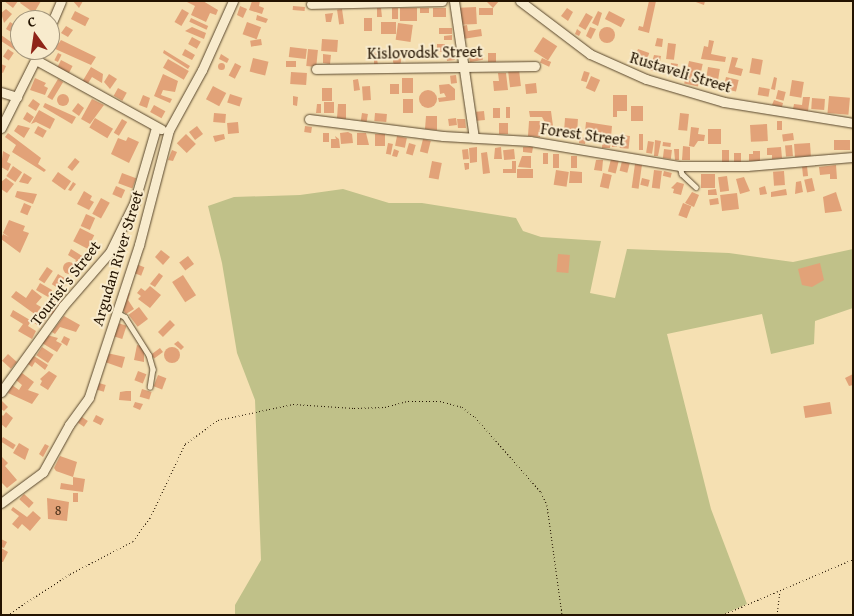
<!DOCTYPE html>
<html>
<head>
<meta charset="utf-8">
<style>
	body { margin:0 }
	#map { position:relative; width:854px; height:616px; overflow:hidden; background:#f5e0b2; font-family:"Gentium Book Plus",serif }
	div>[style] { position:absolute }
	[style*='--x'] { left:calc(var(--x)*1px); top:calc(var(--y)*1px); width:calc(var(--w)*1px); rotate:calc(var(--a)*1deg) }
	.green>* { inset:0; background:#c0c189 }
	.building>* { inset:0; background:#e2a278; transform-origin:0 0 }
	.round { border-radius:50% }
	.path>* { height:1px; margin-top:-0.5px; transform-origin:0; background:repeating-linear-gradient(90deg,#231300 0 1px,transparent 0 3.5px) }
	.roads { filter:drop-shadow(0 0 1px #58462c) drop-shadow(0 0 1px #58462c) }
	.lane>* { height:4.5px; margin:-2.25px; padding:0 2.25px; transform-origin:2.25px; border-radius:2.25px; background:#f8ebcd }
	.street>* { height:9px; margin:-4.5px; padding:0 4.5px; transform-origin:4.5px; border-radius:4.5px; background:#f8ebcd }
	span { translate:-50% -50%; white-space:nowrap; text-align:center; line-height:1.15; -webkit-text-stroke:4px #f8ebcd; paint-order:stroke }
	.number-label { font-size:14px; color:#53371e }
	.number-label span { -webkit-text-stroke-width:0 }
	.street-label { font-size:16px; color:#231300 }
	.frame { position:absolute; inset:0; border:2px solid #231300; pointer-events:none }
	.north { position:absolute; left:10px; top:10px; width:50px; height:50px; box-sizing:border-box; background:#f8ebcd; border:1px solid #a3957b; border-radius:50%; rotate:346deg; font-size:14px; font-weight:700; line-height:20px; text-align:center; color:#231300 }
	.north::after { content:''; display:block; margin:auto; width:18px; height:22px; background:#8f2418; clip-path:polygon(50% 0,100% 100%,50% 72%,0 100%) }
</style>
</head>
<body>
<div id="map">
	<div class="green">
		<i style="clip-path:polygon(343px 189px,389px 203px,422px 203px,516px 218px,523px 231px,541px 237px,601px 241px,590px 293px,615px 298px,627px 249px,729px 253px,793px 262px,853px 249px,853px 308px,815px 321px,814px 344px,771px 354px,762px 314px,667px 334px,711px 509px,747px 604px,722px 615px,235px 615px,235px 605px,261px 560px,255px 400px,237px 353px,222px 263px,208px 206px,234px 197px,300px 195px)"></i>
	</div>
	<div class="building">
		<i style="clip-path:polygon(4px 1px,18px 1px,13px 8px)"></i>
		<i style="clip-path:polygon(21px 1px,41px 1px,34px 13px,20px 3px)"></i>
		<i style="clip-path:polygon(73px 1px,83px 1px,79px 8px)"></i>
		<i style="clip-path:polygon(185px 1px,203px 1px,218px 10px,216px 15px,210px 13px,206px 22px,191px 15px,195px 6px)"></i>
		<i style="clip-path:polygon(252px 1px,260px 1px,259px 6px,264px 8px,262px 14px,249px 10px)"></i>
		<i style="clip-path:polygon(486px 1px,499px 1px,493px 8px)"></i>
		<i style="clip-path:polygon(649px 1px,656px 1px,649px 33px,638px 30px,639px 26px,643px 27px)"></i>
		<i style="clip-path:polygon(693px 1px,705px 1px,704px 5px)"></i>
		<i style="clip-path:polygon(240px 6px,247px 9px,243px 18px,237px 15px)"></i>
		<i style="left:293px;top:6px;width:12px;height:4px;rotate:5deg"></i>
		<i style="left:476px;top:7px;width:17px;height:16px;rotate:87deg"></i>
		<i style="clip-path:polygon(377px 8px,381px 8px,382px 17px,377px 17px)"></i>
		<i style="left:392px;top:8px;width:6px;height:11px"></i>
		<i style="left:400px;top:8px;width:17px;height:13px"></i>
		<i style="left:420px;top:8px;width:9px;height:5px"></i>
		<i style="left:433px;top:8px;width:13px;height:9px"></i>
		<i style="left:479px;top:8px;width:14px;height:7px"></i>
		<i style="clip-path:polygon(567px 8px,573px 12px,568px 21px,561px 16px)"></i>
		<i style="clip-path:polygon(6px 9px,12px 14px,4px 23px,1px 13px)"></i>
		<i style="left:182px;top:9px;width:8px;height:15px;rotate:30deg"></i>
		<i style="left:342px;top:9px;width:15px;height:5px;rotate:82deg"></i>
		<i style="left:75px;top:11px;width:16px;height:9px;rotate:27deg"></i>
		<i style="clip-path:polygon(598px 11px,602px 13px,598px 26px,592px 23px)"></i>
		<i style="left:609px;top:11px;width:18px;height:9px;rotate:27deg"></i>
		<i style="clip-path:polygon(333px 13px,331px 22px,326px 22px,325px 14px)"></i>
		<i style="left:586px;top:13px;width:8px;height:15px;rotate:30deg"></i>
		<i style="clip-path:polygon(257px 15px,268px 19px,266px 23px,256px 20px)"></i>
		<i style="left:191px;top:18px;width:19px;height:4px;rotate:25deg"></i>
		<i style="left:364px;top:18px;width:8px;height:13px"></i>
		<i style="clip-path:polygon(10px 22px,20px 28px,20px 37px,6px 29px)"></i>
		<i style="left:247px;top:22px;width:15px;height:13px;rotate:20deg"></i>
		<i style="left:381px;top:22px;width:15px;height:12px"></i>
		<i style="left:398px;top:23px;width:15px;height:17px;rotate:8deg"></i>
		<i style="clip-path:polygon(467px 25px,468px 31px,481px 29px,482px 36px,463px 39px,461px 26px)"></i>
		<i style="clip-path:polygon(66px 26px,73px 30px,68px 37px,61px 33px)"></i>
		<i class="round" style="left:599px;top:27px;width:16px;height:16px"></i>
		<i style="clip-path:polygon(192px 27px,206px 33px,204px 39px,185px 31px)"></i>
		<i style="clip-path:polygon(590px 27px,596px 29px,591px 39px,586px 36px)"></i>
		<i style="left:439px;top:28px;width:13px;height:6px"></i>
		<i style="clip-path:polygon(577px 29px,581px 32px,579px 36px,575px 34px)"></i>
		<i style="clip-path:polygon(1px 35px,17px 46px,15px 50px,1px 41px)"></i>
		<i style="clip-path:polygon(452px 35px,452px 40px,444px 40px,444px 36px)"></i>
		<i style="left:192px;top:37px;width:10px;height:8px;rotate:29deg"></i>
		<i style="left:543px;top:37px;width:17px;height:17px;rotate:33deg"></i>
		<i style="clip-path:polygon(657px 38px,663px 39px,662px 47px,655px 46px)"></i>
		<i style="left:261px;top:39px;width:6px;height:11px;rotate:81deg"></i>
		<i style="left:322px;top:39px;width:16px;height:12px;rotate:4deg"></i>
		<i style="clip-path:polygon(54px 40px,59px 43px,61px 40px,96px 57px,91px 65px,53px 48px,50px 54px,48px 54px)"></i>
		<i style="clip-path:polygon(709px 40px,714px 41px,711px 54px,726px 57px,725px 62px,701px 59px,704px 46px,708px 47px)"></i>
		<i style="left:668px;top:43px;width:8px;height:16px;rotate:7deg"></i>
		<i style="left:445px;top:44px;width:8px;height:8px;rotate:90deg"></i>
		<i style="left:290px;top:47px;width:17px;height:10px;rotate:7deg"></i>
		<i style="left:8px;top:49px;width:7px;height:9px;rotate:34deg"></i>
		<i style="clip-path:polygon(185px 49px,195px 55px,192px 60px,182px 55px)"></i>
		<i style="left:308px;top:49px;width:10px;height:17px;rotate:6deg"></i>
		<i style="clip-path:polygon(377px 49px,388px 49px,388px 59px,377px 59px,378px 65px,374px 65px,374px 53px)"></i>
		<i style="left:638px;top:49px;width:12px;height:16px;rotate:20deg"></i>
		<i style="clip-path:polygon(164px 50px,190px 66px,188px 69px,163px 53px)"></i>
		<i style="left:481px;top:50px;width:10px;height:13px;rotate:79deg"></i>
		<i style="left:58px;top:53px;width:4px;height:8px;rotate:27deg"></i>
		<i style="left:454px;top:53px;width:7px;height:8px;rotate:82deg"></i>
		<i style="left:488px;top:53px;width:8px;height:9px"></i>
		<i style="clip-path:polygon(221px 54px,229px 59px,227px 63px,219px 59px)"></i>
		<i style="clip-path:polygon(323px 54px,331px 55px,330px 64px,323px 63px)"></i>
		<i style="clip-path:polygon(654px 55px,661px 56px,658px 72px,650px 70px)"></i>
		<i class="round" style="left:393px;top:57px;width:8px;height:8px"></i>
		<i style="clip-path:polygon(732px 57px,738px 58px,735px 67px,743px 69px,741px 76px,728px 73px)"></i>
		<i style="left:253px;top:58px;width:16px;height:14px;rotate:14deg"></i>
		<i style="left:542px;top:58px;width:10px;height:5px;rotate:24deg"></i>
		<i style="left:752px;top:58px;width:11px;height:15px;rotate:10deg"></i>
		<i style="left:168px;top:59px;width:24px;height:10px;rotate:30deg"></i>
		<i style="left:61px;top:60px;width:13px;height:8px;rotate:27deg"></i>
		<i style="left:286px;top:61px;width:10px;height:6px"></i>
		<i style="left:689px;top:61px;width:14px;height:23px;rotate:12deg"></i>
		<i class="round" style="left:217.5px;top:62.5px;width:7px;height:7px"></i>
		<i style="left:235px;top:63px;width:7px;height:14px;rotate:27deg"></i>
		<i style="left:671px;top:63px;width:7px;height:11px;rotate:8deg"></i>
		<i style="clip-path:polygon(1px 64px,6px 66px,3px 73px,1px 72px)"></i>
		<i style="clip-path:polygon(91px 67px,103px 74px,102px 83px,92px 77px,87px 85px,82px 82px)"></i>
		<i style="left:708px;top:67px;width:12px;height:17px;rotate:9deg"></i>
		<i style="left:519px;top:70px;width:16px;height:11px;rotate:83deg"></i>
		<i style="left:584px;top:71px;width:6px;height:10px;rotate:18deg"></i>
		<i style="left:291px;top:72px;width:16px;height:12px;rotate:4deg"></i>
		<i style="clip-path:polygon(498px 73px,506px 73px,508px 90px,494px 91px,493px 81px,499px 81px)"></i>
		<i style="clip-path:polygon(109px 74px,117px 79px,110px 89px,104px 82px)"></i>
		<i style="clip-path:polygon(163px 74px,178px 81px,175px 92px,163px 90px,161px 95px,172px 99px,170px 103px,154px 96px)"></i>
		<i style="left:456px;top:75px;width:8px;height:6px;rotate:83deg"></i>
		<i style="left:591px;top:76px;width:10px;height:13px;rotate:24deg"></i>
		<i style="left:726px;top:77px;width:13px;height:12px;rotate:13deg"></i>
		<i style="clip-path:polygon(774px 77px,777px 78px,775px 90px,771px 89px)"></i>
		<i style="clip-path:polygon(35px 78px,46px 83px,44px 86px,48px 88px,45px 95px,30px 90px)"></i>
		<i style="left:402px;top:78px;width:11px;height:15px"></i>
		<i style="left:58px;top:79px;width:6px;height:21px;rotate:31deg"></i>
		<i style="clip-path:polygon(358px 79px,360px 90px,354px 91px,353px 80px)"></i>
		<i style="left:792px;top:80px;width:12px;height:16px;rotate:9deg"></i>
		<i style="left:536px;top:83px;width:10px;height:11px;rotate:84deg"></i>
		<i style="left:390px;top:84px;width:9px;height:10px"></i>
		<i style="clip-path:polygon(449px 84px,455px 89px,455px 100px,439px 102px,438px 98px,446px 97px,444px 93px,440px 94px,439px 85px)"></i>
		<i style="left:213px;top:86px;width:15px;height:15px;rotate:28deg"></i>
		<i style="left:370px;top:86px;width:14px;height:8px;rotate:86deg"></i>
		<i style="left:759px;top:87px;width:11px;height:8px;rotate:10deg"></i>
		<i style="left:118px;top:88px;width:10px;height:9px;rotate:29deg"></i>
		<i style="left:322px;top:88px;width:10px;height:13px"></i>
		<i style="left:778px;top:90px;width:8px;height:9px;rotate:14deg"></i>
		<i class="round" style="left:419px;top:90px;width:18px;height:18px"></i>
		<i class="round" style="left:57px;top:94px;width:12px;height:12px"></i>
		<i style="left:230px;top:94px;width:13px;height:9px;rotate:18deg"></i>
		<i style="clip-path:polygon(143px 95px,150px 98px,147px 108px,139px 105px)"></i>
		<i style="clip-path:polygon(613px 95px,627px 95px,627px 111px,617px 111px,617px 117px,613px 117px)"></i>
		<i style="clip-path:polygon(293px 96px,298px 97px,297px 106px,293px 105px)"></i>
		<i style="left:829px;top:96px;width:21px;height:17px;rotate:5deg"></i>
		<i style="clip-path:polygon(803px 97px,810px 97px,808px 111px,793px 109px,794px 104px,802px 105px)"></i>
		<i style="left:812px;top:98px;width:13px;height:11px;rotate:4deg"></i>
		<i style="clip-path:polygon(33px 99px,40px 104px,36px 111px,28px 106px)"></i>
		<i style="clip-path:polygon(92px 99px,104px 105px,90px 124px,81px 119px)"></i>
		<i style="left:403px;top:99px;width:10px;height:14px"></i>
		<i style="clip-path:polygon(774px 100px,783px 103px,782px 107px,772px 105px)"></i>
		<i style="left:334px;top:102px;width:11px;height:10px;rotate:90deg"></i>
		<i style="clip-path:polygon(45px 103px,76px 117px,72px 124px,43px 107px)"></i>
		<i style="clip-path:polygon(78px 103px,84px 108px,79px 116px,72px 111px)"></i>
		<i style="clip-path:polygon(317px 104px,321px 104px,321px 113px,316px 113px)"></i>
		<i style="clip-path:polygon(338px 104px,346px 104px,346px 119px,337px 118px)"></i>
		<i style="left:154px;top:105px;width:13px;height:8px;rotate:29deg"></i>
		<i style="left:631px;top:106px;width:12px;height:15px"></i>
		<i style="left:506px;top:107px;width:4px;height:11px"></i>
		<i style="left:493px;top:108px;width:7px;height:10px"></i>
		<i style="clip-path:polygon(39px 110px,55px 119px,50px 129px,36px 122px,31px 124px)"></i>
		<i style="left:484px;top:111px;width:9px;height:8px;rotate:84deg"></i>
		<i style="clip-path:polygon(529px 111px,551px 111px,553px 126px,547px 126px,542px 117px,530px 117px)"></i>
		<i style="clip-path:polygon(27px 112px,34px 117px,30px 123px,23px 119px)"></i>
		<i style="left:214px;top:113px;width:12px;height:9px;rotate:5deg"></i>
		<i style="left:362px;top:113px;width:6px;height:8px;rotate:9deg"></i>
		<i style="left:375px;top:113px;width:12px;height:8px;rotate:5deg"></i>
		<i style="left:680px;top:113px;width:9px;height:17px;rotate:6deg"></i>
		<i style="clip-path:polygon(426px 116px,437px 116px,437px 130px,425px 129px)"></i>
		<i style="left:95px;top:118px;width:21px;height:11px;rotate:31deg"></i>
		<i style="left:456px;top:118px;width:7px;height:8px;rotate:82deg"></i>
		<i style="left:565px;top:118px;width:13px;height:14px;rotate:4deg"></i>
		<i style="left:122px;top:119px;width:6px;height:16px;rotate:31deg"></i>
		<i style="clip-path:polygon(457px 119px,465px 119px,466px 128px,458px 128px)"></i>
		<i style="clip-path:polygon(529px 121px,540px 121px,540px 137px,528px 136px)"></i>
		<i style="left:777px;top:121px;width:5px;height:9px"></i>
		<i style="left:238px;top:122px;width:11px;height:11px;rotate:85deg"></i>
		<i style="clip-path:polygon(586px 122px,612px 126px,610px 148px,602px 148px,603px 134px,597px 136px,597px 140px,590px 140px,590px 133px,585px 132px)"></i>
		<i style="left:499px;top:123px;width:9px;height:11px"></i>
		<i style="left:767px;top:124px;width:17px;height:17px;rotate:87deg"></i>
		<i style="clip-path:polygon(18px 125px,30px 128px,24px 138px,14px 131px)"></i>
		<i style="left:38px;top:126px;width:10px;height:8px;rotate:29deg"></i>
		<i style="left:197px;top:126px;width:10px;height:10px;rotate:53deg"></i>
		<i style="left:305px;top:126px;width:7px;height:6px;rotate:8deg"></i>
		<i style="clip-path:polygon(691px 127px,699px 128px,698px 134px,705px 135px,704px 141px,698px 141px,694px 147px,689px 146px)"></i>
		<i style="left:708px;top:129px;width:13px;height:15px"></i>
		<i style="clip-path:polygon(348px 132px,352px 134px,353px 143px,341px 144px,340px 133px)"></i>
		<i style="clip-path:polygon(8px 133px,41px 158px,38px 164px,46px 170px,44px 172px,12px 152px,16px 145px,5px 137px)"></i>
		<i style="left:323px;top:133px;width:6px;height:9px"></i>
		<i style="clip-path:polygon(357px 133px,366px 133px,369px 145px,357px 145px)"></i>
		<i style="left:793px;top:133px;width:7px;height:11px;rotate:82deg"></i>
		<i style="left:186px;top:134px;width:14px;height:13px;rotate:45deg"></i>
		<i style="clip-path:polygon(224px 134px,225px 139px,215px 142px,213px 136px)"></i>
		<i style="left:375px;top:134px;width:10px;height:12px"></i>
		<i style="left:639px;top:134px;width:4px;height:16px"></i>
		<i style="left:621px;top:135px;width:9px;height:13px;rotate:6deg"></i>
		<i style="clip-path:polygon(335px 136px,339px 139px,340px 148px,331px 148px,331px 139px,336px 139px)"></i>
		<i style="left:397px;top:136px;width:10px;height:10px;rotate:11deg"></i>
		<i style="left:612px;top:136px;width:5px;height:11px"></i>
		<i style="clip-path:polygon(128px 137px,139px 142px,129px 163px,111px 154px,118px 138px,126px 141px)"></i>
		<i style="clip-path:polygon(579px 137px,586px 138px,585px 144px,579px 143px)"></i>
		<i style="left:423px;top:139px;width:8px;height:13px;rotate:14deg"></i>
		<i style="clip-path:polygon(655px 140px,661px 141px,658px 156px,654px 156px)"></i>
		<i style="left:850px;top:140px;width:10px;height:16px;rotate:90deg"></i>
		<i style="left:648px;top:141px;width:6px;height:12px;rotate:9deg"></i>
		<i style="left:663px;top:142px;width:8px;height:4px;rotate:7deg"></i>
		<i style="left:388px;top:143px;width:5px;height:11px;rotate:11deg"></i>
		<i style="left:409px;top:143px;width:7px;height:11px;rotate:16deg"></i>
		<i style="left:810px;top:143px;width:13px;height:16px;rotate:86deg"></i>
		<i style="left:792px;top:145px;width:11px;height:7px;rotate:85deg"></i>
		<i style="clip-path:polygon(683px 146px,690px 147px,690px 160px,682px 160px)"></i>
		<i style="clip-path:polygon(477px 147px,477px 162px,470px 163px,469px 148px)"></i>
		<i style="clip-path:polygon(501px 147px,502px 159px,494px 159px,495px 148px)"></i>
		<i style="clip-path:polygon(523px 147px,533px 147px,532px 153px,523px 152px)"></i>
		<i style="clip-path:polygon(781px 147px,782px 158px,772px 159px,772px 155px,767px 155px,767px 148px)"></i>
		<i style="clip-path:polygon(394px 149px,399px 151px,397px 157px,392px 156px)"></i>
		<i style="left:468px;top:149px;width:10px;height:6px;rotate:84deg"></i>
		<i style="left:514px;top:149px;width:10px;height:11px;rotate:84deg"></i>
		<i style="left:664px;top:149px;width:8px;height:9px;rotate:7deg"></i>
		<i style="clip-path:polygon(674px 149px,679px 149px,679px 160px,675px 160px)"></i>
		<i style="clip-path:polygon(172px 150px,177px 152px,173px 161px,168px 160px)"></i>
		<i style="left:722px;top:150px;width:7px;height:12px"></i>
		<i style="clip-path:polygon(3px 151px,10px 155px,7px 162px,11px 164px,8px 171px,1px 167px)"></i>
		<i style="clip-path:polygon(753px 151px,760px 151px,760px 161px,749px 161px,749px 154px,753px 154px)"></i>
		<i style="clip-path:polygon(487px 152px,490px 173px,483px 174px,481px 153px)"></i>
		<i style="left:543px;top:153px;width:5px;height:11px"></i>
		<i style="left:734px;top:153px;width:7px;height:9px"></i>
		<i style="left:553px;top:154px;width:6px;height:14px"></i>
		<i style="clip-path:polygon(522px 156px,531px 156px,531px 168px,518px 167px)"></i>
		<i style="left:571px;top:156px;width:6px;height:12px"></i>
		<i style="left:75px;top:158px;width:6px;height:12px;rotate:39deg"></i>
		<i style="left:611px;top:159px;width:8px;height:13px;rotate:14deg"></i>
		<i style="clip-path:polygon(596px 160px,603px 160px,602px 171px,594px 170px)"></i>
		<i style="left:432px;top:161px;width:10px;height:17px;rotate:11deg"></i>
		<i style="clip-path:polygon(512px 161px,516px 161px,516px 173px,503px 173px,503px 169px,512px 169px)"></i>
		<i style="left:622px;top:161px;width:8px;height:10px;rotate:14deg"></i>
		<i style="clip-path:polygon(464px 163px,469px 163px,469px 169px,465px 170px)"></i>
		<i style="left:635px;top:164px;width:7px;height:24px;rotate:8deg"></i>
		<i style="clip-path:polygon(836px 165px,837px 179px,830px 179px,830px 174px,820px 175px,819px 167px)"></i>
		<i style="left:13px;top:166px;width:11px;height:12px;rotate:34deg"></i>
		<i style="left:807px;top:166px;width:10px;height:5px;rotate:84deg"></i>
		<i style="left:517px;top:169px;width:16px;height:9px"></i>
		<i style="left:556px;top:170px;width:13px;height:15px;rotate:9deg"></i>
		<i style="left:654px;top:170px;width:8px;height:18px;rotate:7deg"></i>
		<i style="clip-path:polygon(570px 171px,582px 172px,582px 183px,569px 183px)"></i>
		<i style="left:664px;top:171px;width:8px;height:5px;rotate:14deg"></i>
		<i style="left:784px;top:171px;width:14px;height:11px;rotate:86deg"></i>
		<i style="left:58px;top:172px;width:16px;height:11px;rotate:35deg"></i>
		<i style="clip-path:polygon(24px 173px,32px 178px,28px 184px,19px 182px)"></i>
		<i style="left:122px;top:173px;width:15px;height:11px;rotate:20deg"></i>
		<i style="left:603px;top:173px;width:9px;height:14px;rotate:13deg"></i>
		<i style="left:701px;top:174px;width:14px;height:14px"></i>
		<i style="left:727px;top:176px;width:15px;height:9px;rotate:82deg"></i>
		<i style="clip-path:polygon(744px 177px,750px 191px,740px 194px,736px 179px)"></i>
		<i style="clip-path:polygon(6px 178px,14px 184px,7px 193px,1px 189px,1px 182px)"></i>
		<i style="left:642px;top:178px;width:8px;height:7px;rotate:14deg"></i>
		<i style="left:812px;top:178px;width:13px;height:8px;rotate:77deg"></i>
		<i style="clip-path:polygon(801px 181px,803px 192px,795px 194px,796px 182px)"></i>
		<i style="clip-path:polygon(73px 182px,76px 184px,71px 191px,68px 190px)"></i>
		<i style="clip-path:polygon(677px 182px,684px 184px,681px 195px,673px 193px,674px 189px,671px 188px)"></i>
		<i style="left:116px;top:186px;width:10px;height:9px;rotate:24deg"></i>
		<i style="clip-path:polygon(765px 186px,767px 194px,760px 195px,759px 188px)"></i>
		<i style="clip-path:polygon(716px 189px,717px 195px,708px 195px,708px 190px)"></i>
		<i style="clip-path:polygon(786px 189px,787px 195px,771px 197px,771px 192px)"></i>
		<i style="clip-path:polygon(17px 191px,37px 194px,33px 204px,15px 197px)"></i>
		<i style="clip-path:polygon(84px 191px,92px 196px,90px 200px,94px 202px,89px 210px,77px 204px)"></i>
		<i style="clip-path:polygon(692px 192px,699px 195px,694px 207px,685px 203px)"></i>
		<i style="clip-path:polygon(836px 192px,842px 211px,825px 213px,823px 197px)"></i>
		<i style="left:737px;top:193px;width:16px;height:17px;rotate:83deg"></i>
		<i style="left:101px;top:198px;width:10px;height:18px;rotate:29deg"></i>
		<i style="left:718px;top:198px;width:6px;height:9px;rotate:81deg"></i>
		<i style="left:24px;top:203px;width:8px;height:10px;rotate:23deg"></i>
		<i style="left:683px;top:203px;width:9px;height:13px;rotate:21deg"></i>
		<i style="left:86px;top:214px;width:10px;height:13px;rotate:24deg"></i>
		<i style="clip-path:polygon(9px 220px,25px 226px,23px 231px,29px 233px,20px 253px,1px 239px,3px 234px,9px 237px,3px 233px)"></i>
		<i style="left:80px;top:228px;width:16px;height:15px;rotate:27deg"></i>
		<i style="left:94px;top:242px;width:8px;height:8px;rotate:30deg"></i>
		<i style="clip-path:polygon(71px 249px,87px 259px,85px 264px,79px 260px,74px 263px,76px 260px,68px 255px)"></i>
		<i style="clip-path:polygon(161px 250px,170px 257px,163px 265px,155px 257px)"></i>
		<i style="left:558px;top:254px;width:12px;height:18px;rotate:5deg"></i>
		<i style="left:188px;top:256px;width:10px;height:11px;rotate:53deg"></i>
		<i class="round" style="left:63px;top:262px;width:12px;height:12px"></i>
		<i style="clip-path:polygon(820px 263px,824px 280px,812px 287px,802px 285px,798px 269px)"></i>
		<i style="left:136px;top:264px;width:9px;height:9px;rotate:21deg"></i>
		<i style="left:47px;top:267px;width:7px;height:15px;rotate:34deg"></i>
		<i style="clip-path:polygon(159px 273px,163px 276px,155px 287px,150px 284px)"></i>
		<i style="left:58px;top:274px;width:12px;height:12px;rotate:31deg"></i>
		<i style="left:183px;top:275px;width:24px;height:13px;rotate:57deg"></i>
		<i style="left:40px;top:283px;width:14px;height:8px;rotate:30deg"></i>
		<i style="clip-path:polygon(150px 286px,161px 295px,150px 308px,138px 299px,141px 296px,137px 293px,141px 288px,145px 291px)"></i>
		<i style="clip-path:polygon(32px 289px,42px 297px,36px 304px,41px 307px,37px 313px,46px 319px,41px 327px,31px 321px,28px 326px,36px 331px,32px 339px,18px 331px,23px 324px,10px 316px,13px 310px,30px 320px,36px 315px,11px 297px,16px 291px,26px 298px)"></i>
		<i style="clip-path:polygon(125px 291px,130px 293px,128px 300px,134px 309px,126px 314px,120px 306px)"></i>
		<i style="clip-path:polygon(53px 294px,62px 300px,58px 306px,48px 300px)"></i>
		<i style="left:51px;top:305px;width:6px;height:8px;rotate:31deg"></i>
		<i style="left:139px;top:307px;width:15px;height:13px;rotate:53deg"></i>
		<i style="clip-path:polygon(64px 316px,80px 325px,76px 332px,60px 327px,55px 334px,52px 332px)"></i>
		<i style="left:170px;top:320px;width:7px;height:17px;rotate:45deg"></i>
		<i style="left:118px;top:323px;width:9px;height:14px;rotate:18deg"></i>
		<i style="clip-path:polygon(47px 335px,58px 338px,56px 341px,62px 344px,57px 352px,42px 343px)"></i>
		<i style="clip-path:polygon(64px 336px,70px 339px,67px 346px,61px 342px)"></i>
		<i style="clip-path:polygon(178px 341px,184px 347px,181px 350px,174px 344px)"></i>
		<i style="clip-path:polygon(137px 345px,144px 347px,144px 362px,134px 360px)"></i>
		<i class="round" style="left:164px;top:347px;width:16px;height:16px"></i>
		<i style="left:42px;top:347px;width:14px;height:10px;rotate:34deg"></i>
		<i style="left:160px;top:348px;width:5px;height:11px;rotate:53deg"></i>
		<i style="clip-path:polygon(107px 353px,125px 357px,122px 368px,105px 362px)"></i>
		<i style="left:8px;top:354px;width:12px;height:9px;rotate:42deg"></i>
		<i style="clip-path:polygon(34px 356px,48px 365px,45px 370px,35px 362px,32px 367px,28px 364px)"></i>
		<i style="clip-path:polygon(49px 371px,57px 376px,48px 390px,40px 385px,42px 381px,40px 379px)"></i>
		<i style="left:138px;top:371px;width:9px;height:10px;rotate:21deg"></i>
		<i style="clip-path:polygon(22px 373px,34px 382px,28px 390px,25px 389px,39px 394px,32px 404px,8px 393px,12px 385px,19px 390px,22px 385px,16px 380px)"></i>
		<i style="clip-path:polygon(853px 374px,853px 385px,849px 386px,845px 378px)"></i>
		<i style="left:158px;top:375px;width:9px;height:12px;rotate:21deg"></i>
		<i style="left:99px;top:383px;width:7px;height:7px;rotate:16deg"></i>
		<i style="left:142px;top:389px;width:10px;height:8px;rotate:17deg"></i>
		<i style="clip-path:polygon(126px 391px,131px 391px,131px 401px,119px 400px,120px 392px)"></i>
		<i style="clip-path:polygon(1px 400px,8px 407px,4px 411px,1px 409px)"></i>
		<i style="clip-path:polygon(135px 402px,143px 404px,140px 410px,133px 407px)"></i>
		<i style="left:830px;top:402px;width:12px;height:27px;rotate:81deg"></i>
		<i style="clip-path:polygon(6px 412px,13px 418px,6px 428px,1px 424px,1px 414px,3px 416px)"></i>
		<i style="left:96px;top:415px;width:9px;height:7px;rotate:27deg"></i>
		<i style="left:82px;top:417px;width:7px;height:7px;rotate:34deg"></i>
		<i style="left:3px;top:437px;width:15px;height:5px;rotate:32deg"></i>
		<i style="clip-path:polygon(19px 443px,29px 449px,25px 460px,13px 453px)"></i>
		<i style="clip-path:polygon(45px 444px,49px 446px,43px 457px,39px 454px)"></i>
		<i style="clip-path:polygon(60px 456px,77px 462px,73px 477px,56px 471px,54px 468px)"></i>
		<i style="clip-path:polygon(2px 457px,8px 463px,5px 466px,17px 480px,7px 488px,1px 482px)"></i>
		<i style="clip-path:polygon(73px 477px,85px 479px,83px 492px,60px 489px,61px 483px,73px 485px)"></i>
		<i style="left:73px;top:493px;width:5px;height:9px"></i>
		<i style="left:24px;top:494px;width:13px;height:7px;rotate:42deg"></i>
		<i style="clip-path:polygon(47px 498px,69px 502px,67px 521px,48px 519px)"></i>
		<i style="clip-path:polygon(13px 507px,27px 517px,33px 511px,41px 518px,30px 531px,22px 524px,18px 529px,12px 524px,19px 516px,11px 510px)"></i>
		<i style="clip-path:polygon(1px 539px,7px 542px,4px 548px,1px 547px)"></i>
		<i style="clip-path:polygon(1px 548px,8px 552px,3px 562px,1px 562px)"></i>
	</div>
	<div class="path">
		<i style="--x:7;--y:615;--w:75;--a:-33.1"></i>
		<i style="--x:70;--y:574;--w:71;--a:-27.6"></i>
		<i style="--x:133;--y:541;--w:29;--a:-54"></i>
		<i style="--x:150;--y:518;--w:82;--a:-64.7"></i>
		<i style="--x:185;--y:444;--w:41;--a:-36"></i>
		<i style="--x:218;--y:420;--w:77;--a:-12"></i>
		<i style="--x:293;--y:404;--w:61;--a:3.8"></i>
		<i style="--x:354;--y:408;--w:31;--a:-2"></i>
		<i style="--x:385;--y:407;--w:24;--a:-15"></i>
		<i style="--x:408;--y:401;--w:32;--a:0"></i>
		<i style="--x:440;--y:401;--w:23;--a:15"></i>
		<i style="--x:462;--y:407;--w:16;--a:38"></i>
		<i style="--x:475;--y:417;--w:100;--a:48.7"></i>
		<i style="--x:541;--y:492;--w:14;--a:65"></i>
		<i style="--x:547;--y:505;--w:111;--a:82.2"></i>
		<i style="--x:722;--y:615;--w:142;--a:-23.1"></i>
		<i style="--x:777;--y:615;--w:24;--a:-83"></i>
	</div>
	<div class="roads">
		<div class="lane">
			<i style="--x:680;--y:166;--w:8;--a:76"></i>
			<i style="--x:682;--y:174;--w:19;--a:43"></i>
			<i style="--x:116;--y:312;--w:10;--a:29"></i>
			<i style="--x:125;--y:317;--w:45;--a:57.7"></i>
			<i style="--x:149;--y:355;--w:15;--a:74"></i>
			<i style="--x:153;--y:369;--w:18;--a:99"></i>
		</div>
		<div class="street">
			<i style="--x:454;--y:1;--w:138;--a:81.7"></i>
			<i style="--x:520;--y:1;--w:88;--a:37.1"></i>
			<i style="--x:590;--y:54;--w:61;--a:24.1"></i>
			<i style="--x:646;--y:79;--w:81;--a:16.4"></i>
			<i style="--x:724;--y:102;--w:131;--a:9.2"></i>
			<i style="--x:311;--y:4;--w:131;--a:-1.3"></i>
			<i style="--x:50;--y:27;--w:28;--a:-67"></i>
			<i style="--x:36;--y:60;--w:143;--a:28.9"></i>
			<i style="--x:316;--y:69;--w:219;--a:-0.8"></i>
			<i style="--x:1;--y:92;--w:17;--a:17"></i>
			<i style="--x:309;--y:119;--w:135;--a:7.2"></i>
			<i style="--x:443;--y:136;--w:87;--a:3.3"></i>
			<i style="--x:530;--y:141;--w:152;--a:9.5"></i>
			<i style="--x:680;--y:166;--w:67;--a:0"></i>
			<i style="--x:747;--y:166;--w:106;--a:-4.9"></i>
			<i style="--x:1;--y:128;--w:87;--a:-63.4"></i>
			<i style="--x:1;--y:392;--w:106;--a:-54.2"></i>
			<i style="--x:63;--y:306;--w:72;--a:-49"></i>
			<i style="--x:110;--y:252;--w:55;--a:-63.9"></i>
			<i style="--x:134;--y:203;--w:78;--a:-73.7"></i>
			<i style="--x:1;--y:503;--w:52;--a:-36.4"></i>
			<i style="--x:43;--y:472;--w:54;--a:-61"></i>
			<i style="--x:69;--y:425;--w:34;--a:-54"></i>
			<i style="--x:89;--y:397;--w:160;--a:-71.8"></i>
			<i style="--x:139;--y:245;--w:119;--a:-75.4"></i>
			<i style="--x:169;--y:130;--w:68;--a:-61.2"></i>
			<i style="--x:202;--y:70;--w:76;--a:-65.8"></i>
		</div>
	</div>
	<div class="number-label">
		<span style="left:58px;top:510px">8</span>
	</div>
	<div class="street-label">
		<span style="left:425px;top:52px;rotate:-1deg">Kislovodsk Street</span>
		<span style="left:681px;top:72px;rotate:17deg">Rustaveli Street</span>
		<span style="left:583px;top:134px;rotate:8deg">Forest Street</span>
		<span style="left:117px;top:258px;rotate:-73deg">Argudan River Street</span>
		<span style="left:65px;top:283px;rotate:-52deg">Tourist's Street</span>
	</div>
	<div class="frame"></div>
	<div class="north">С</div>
</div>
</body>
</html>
